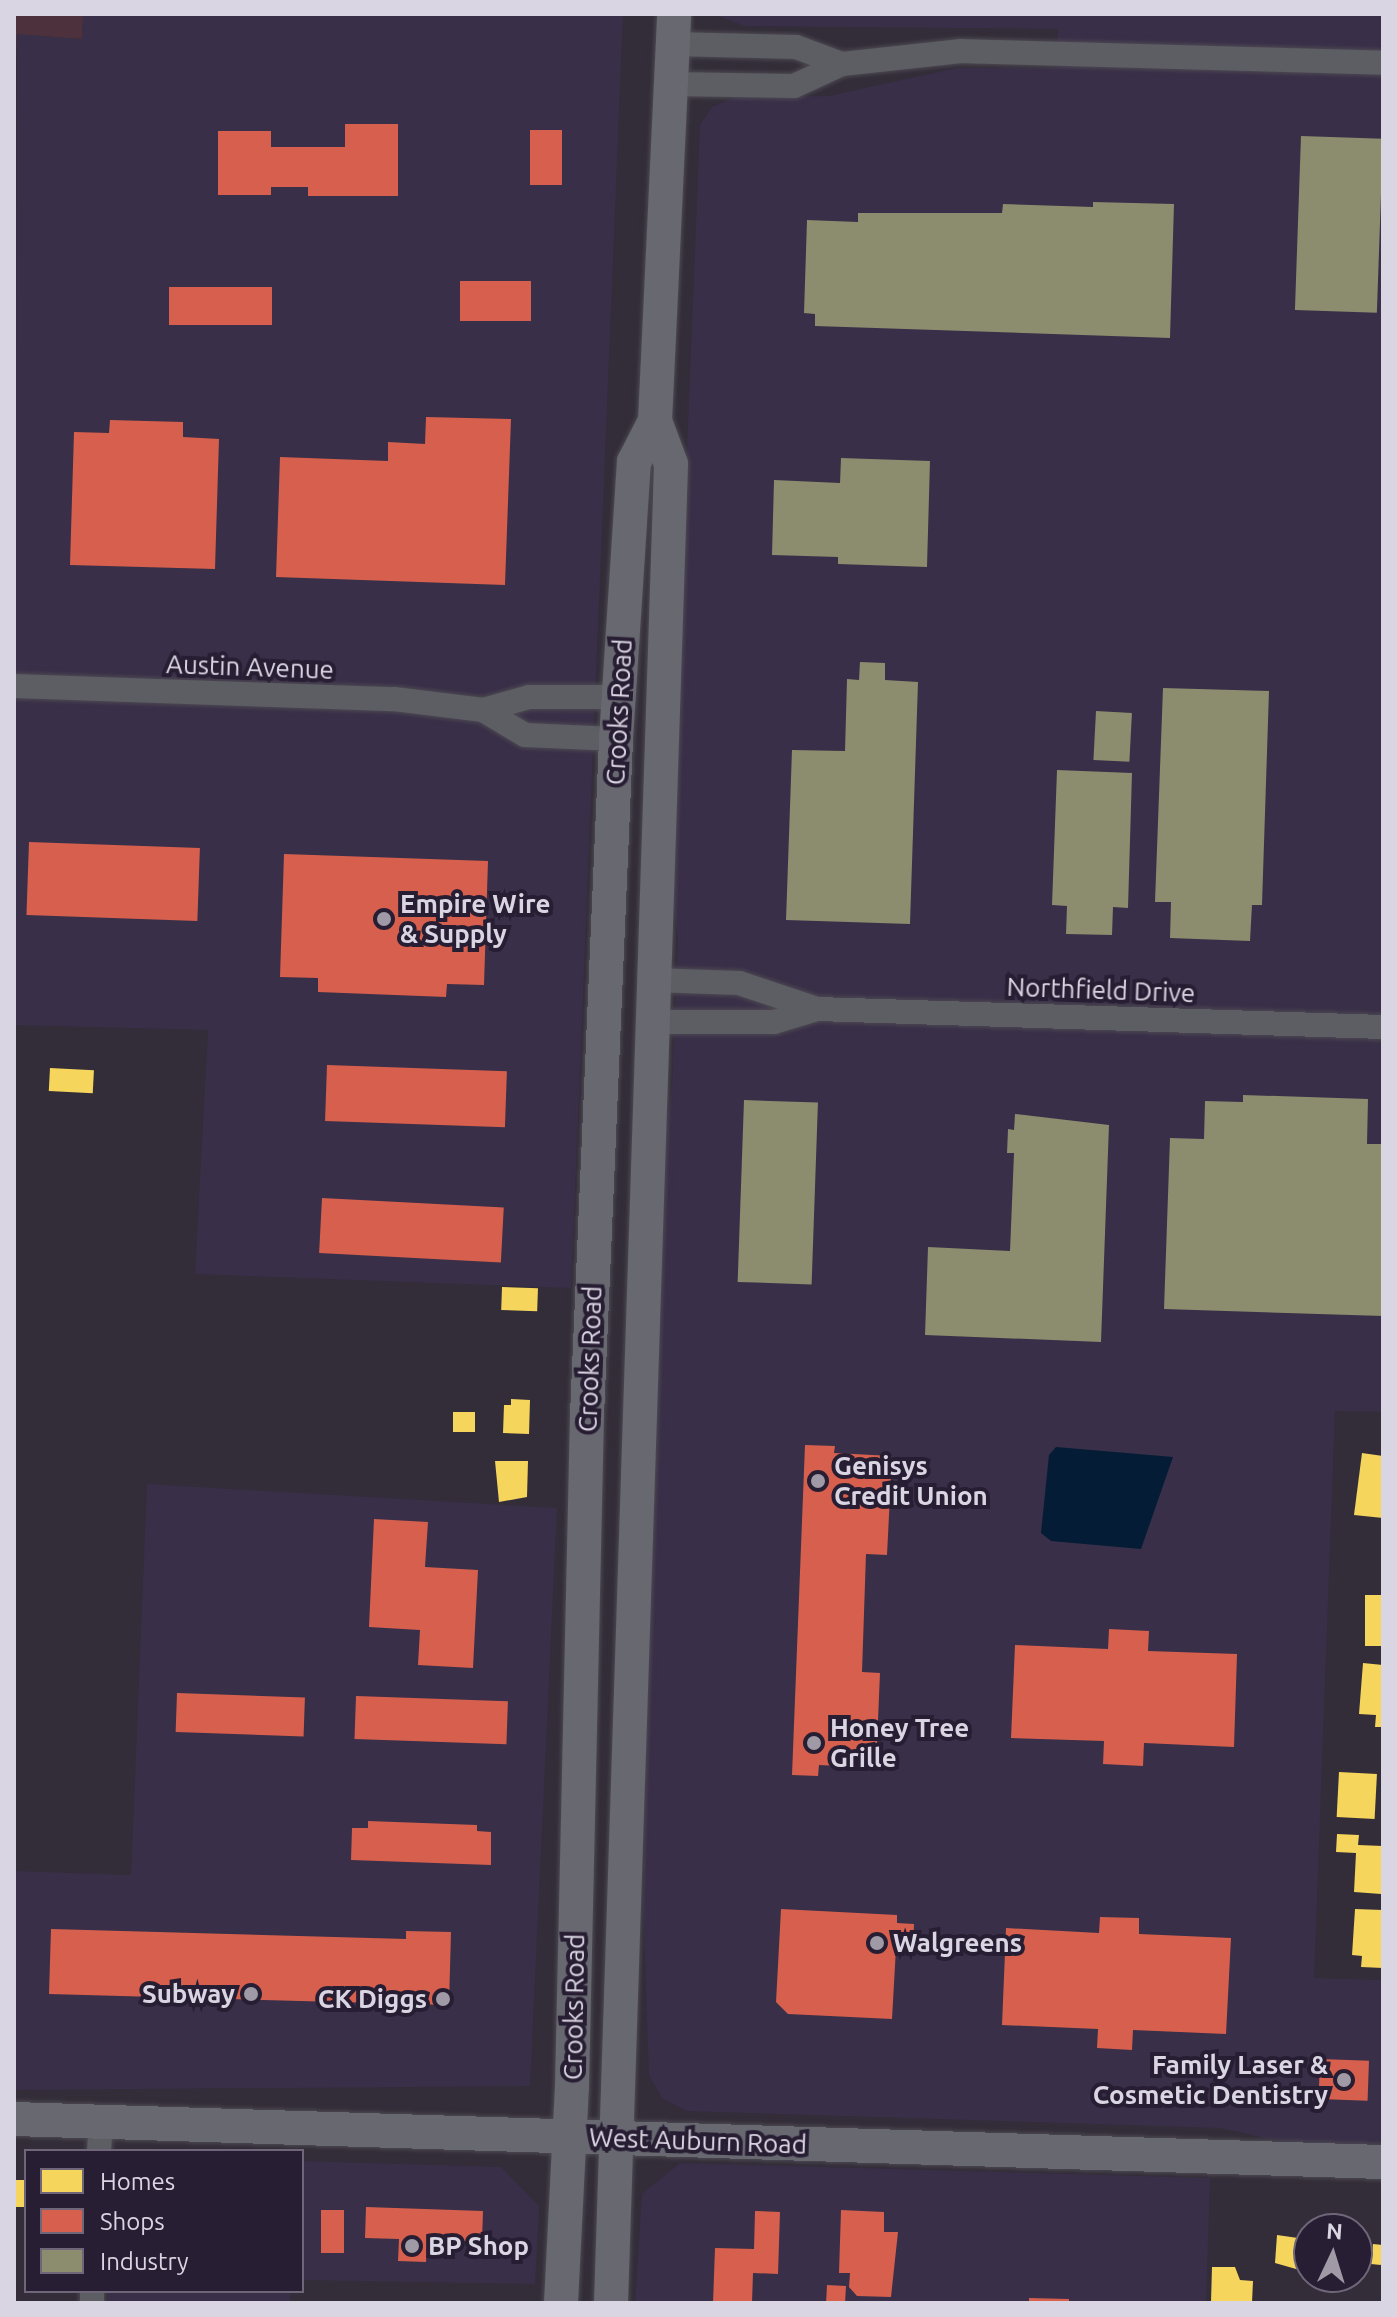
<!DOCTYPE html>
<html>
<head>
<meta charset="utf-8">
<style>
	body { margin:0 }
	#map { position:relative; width:1397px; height:2317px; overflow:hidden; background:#322d38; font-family:Ubuntu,sans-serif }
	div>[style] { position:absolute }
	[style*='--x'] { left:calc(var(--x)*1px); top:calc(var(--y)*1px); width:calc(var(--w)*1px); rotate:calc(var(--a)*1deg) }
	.built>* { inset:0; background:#392f48; transform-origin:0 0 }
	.green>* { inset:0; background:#4d323e }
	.water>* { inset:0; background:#051c36 }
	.homes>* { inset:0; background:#f6d55c; transform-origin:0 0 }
	.shops>* { inset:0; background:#d6604d; transform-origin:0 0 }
	.industry>* { inset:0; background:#8c8c6e; transform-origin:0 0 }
	.roads { filter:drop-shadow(0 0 2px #4d4952) drop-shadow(0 0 2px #4d4952) }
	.street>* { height:24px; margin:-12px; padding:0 12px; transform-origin:12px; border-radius:12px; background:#5d5d64 }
	.secondary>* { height:34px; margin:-17px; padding:0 17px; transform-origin:17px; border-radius:17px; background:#686871 }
	.dots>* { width:22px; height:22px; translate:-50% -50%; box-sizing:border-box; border:4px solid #271e33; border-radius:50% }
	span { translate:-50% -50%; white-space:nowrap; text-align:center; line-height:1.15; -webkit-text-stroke:8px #271e33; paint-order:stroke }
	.street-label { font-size:26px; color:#dad5e2 }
	.poi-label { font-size:26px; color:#dad5e2; font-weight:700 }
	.left { translate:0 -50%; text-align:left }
	.right { translate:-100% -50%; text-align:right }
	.frame { position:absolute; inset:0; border:16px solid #dad5e2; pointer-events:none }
	.legend { position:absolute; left:24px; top:2149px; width:280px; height:144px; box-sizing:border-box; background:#271e33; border:2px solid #6f6779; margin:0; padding:10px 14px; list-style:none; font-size:24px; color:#dad5e2 }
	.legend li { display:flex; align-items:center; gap:16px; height:40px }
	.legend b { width:40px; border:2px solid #6f6779 }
	.north { position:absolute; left:1293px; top:2213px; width:80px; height:80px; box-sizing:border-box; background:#271e33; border:2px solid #6f6779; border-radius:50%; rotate:4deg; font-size:22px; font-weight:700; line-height:32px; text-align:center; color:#dad5e2 }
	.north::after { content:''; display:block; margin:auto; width:28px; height:36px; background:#9f9aa6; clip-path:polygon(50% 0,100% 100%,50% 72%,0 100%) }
</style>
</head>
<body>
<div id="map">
	<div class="built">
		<i style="clip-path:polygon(83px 14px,623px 14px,571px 1288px,195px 1274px,208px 1030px,14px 1025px,17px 34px,82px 39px)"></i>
		<i style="clip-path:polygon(714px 14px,1383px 14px,1383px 1412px,1335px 1411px,1314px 1978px,1383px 1980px,1383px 2146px,1284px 2142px,1220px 2128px,687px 2111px,663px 2099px,649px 2075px,643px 1904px,655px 1388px,663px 1147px,672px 1089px,678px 939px,670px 876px,700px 125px,712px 107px,735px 97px,829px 96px,957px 68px,1055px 68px,1058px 29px,744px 26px)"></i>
		<i style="clip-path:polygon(147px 1484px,557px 1508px,530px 2086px,14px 2090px,14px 1871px,131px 1875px)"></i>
		<i style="clip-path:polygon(302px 2161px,501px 2167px,539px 2206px,535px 2284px,302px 2280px)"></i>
		<i style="clip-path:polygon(680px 2163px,1210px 2178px,1206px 2303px,635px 2303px,642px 2194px)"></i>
		<i style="left:108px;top:2291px;width:182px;height:12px"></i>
	</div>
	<div class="green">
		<i style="clip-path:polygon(14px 14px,83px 14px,82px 39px,17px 34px,14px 123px)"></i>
	</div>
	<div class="water">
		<i style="clip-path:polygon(1056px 1447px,1173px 1457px,1141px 1549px,1051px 1541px,1041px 1533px,1049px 1455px)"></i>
	</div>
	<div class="homes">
		<i style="left:50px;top:1068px;width:44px;height:23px;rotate:3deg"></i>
		<i style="left:502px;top:1287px;width:36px;height:23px;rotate:2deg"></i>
		<i style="clip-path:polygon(511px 1399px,530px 1400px,529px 1434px,503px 1433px,504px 1405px,511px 1405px)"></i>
		<i style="left:453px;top:1412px;width:22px;height:20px"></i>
		<i style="clip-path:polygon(1362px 1453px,1383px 1456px,1383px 1518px,1354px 1515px)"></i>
		<i style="clip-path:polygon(495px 1461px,528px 1461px,527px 1497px,499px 1502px)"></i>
		<i style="left:1365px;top:1595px;width:18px;height:51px"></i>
		<i style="clip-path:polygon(1363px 1663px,1383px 1665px,1383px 1727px,1375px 1727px,1376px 1715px,1359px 1714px)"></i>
		<i style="left:1339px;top:1772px;width:38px;height:45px;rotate:3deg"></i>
		<i style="clip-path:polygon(1337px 1834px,1359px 1835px,1358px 1845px,1383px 1846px,1381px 1894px,1354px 1892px,1356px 1853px,1336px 1852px)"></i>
		<i style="clip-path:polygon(1355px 1909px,1383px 1910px,1383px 1968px,1361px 1967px,1362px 1956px,1352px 1955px)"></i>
		<i style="left:14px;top:2180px;width:12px;height:27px"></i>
		<i style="clip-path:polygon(1277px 2235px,1305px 2239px,1303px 2271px,1275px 2263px)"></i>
		<i style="left:1373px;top:2244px;width:10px;height:20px;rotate:6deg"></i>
		<i style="clip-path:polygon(1212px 2267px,1235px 2267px,1240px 2280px,1253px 2281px,1252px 2303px,1211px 2302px)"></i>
	</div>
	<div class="shops">
		<i style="clip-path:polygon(345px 124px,398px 124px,398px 196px,308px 196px,308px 187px,271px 187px,271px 195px,218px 195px,218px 131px,271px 131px,271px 147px,345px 147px)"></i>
		<i style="left:530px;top:130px;width:32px;height:55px"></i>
		<i style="left:460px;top:281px;width:71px;height:40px"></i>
		<i style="left:169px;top:287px;width:103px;height:38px"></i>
		<i style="clip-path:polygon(426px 417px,511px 419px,505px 585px,276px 577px,280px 457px,388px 461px,388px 442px,425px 444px)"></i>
		<i style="clip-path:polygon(110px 420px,183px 422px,183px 437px,219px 439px,215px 569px,70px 565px,74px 432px,109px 433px)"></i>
		<i style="left:29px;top:842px;width:171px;height:73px;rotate:2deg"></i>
		<i style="clip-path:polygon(284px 854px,488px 861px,484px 985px,447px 984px,446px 997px,318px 992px,318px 978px,280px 977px)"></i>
		<i style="left:327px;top:1065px;width:180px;height:56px;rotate:2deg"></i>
		<i style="left:322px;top:1198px;width:182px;height:55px;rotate:3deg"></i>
		<i style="clip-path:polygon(805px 1445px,835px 1446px,834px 1453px,892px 1456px,887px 1555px,866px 1554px,862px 1672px,880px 1673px,876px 1768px,819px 1765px,818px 1776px,792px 1775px)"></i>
		<i style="clip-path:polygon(374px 1519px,428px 1522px,425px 1567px,478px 1570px,473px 1668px,418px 1665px,420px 1630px,369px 1627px)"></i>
		<i style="clip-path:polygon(1109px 1629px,1149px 1631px,1148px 1651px,1237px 1654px,1234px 1747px,1144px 1743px,1143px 1766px,1103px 1764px,1104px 1741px,1011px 1738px,1015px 1645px,1108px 1649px)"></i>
		<i style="left:177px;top:1693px;width:128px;height:39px;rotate:2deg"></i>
		<i style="left:356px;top:1696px;width:152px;height:43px;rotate:2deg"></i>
		<i style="clip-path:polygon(368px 1821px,477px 1825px,477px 1831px,491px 1832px,491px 1865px,351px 1860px,352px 1828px,368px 1828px)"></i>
		<i style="clip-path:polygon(781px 1909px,897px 1915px,897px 1923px,914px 1924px,913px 1949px,896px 1948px,892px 2019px,788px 2014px,776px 2002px)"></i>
		<i style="clip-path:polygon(1100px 1917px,1139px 1918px,1139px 1934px,1231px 1938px,1226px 2034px,1133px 2030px,1132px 2050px,1097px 2048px,1098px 2029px,1002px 2025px,1006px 1928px,1099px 1933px)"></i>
		<i style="clip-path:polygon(51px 1929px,406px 1939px,406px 1931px,451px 1932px,449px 2005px,49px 1994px)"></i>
		<i style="left:1320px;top:2059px;width:49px;height:40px;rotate:2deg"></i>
		<i style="clip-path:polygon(366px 2207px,483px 2211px,482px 2242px,427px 2240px,426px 2262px,398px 2261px,399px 2239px,365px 2238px)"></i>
		<i style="left:321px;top:2210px;width:23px;height:43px"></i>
		<i style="clip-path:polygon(841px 2210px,884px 2212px,884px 2232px,898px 2232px,891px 2297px,857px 2296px,849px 2287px,850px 2273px,839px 2273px)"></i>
		<i style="clip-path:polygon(755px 2211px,780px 2212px,778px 2274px,753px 2273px,752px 2303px,713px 2303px,715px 2248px,754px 2249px)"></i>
		<i style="left:827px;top:2285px;width:19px;height:18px;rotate:3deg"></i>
		<i style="clip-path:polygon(1029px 2298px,1069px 2299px,1069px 2303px,1029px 2303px)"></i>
	</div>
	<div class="industry">
		<i style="left:1301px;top:136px;width:82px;height:174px;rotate:2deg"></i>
		<i style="clip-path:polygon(1093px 202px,1174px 204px,1170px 338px,815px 326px,815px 314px,804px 313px,807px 220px,858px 222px,858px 213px,1002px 213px,1003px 204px,1093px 207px)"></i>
		<i style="clip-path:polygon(841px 458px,930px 461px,927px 567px,838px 564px,838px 557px,772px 555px,774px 480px,840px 483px)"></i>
		<i style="clip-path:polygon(860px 662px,885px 663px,885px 680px,918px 682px,910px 924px,786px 920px,792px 750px,845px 751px,847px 679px,859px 680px)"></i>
		<i style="clip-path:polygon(1163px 688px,1269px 691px,1262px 905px,1252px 905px,1250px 941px,1170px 938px,1171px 902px,1155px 902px)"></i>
		<i style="left:1096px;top:711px;width:36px;height:49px;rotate:3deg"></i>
		<i style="clip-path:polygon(1057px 770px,1132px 773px,1128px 908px,1113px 907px,1112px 935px,1066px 934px,1067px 906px,1052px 905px)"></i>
		<i style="clip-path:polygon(1243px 1095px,1368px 1099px,1367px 1144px,1383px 1144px,1383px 1316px,1164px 1309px,1170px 1138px,1204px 1139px,1205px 1101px,1243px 1102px)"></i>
		<i style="left:744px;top:1100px;width:74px;height:182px;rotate:2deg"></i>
		<i style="clip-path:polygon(1015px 1114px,1109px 1125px,1101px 1342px,925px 1335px,928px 1247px,1010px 1251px,1014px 1153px,1007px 1153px,1008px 1129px,1014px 1130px)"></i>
	</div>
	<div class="roads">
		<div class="street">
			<i style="--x:673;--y:44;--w:123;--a:1.4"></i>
			<i style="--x:796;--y:47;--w:49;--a:20.3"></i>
			<i style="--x:671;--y:84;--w:123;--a:0.9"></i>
			<i style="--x:794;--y:86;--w:53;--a:-24.6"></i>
			<i style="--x:842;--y:64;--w:120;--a:-6.2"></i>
			<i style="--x:961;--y:51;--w:422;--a:1.6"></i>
			<i style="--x:14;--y:686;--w:380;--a:2"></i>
			<i style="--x:394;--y:699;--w:90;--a:7"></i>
			<i style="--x:483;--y:710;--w:49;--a:30.8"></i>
			<i style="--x:525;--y:735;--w:91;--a:2.5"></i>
			<i style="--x:483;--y:710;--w:48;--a:-15.8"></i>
			<i style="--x:529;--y:697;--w:90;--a:0"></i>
			<i style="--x:652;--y:980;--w:87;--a:2"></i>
			<i style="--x:739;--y:983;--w:82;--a:18.4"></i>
			<i style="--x:650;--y:1022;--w:124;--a:0"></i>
			<i style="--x:774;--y:1022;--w:45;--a:-16.8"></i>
			<i style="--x:817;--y:1009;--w:566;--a:1.82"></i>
			<i style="--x:99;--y:2151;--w:29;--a:-86"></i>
			<i style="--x:92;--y:2303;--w:12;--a:-90"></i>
		</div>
		<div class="secondary">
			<i style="--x:14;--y:2119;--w:1370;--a:1.8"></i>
			<i style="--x:561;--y:2303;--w:217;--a:-87.1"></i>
			<i style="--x:572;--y:2086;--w:671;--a:-88.72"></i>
			<i style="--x:587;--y:1415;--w:677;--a:-87.54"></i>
			<i style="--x:616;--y:739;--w:278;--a:-86.3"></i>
			<i style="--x:634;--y:462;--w:46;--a:-62.9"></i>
			<i style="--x:655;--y:421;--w:407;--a:-87.3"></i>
			<i style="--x:611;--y:2303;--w:1840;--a:-88.13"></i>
			<i style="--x:671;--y:464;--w:46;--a:-110.4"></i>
		</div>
	</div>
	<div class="dots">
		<i style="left:384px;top:919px;background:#9f9aa6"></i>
		<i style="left:818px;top:1481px;background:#9f9aa6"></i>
		<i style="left:814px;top:1743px;background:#9f9aa6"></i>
		<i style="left:877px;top:1943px;background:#9f9aa6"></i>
		<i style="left:251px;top:1994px;background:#9f9aa6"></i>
		<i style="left:443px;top:1999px;background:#9f9aa6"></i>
		<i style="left:1344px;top:2080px;background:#9f9aa6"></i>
		<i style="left:412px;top:2246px;background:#9f9aa6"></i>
	</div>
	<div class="street-label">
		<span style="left:250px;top:667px;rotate:2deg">Austin Avenue</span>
		<span style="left:619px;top:712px;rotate:-87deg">Crooks Road</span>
		<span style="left:1101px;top:990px;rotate:2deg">Northfield Drive</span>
		<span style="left:590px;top:1359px;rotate:-88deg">Crooks Road</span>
		<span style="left:574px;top:2007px;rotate:-89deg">Crooks Road</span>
		<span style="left:698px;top:2141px;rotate:2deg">West Auburn Road</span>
	</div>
	<div class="poi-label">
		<span class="left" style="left:400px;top:919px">Empire Wire<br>&amp; Supply</span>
		<span class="left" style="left:834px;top:1481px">Genisys<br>Credit Union</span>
		<span class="left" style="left:830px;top:1743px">Honey Tree<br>Grille</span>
		<span class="left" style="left:893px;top:1943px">Walgreens</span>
		<span class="right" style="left:235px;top:1994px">Subway</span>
		<span class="right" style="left:427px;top:1999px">CK Diggs</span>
		<span class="right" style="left:1328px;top:2080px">Family Laser &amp;<br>Cosmetic Dentistry</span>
		<span class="left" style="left:428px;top:2246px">BP Shop</span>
	</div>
	<div class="frame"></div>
	<ul class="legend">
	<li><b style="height:22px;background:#f6d55c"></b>Homes</li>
	<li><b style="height:22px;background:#d6604d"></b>Shops</li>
	<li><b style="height:22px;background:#8c8c6e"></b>Industry</li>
	</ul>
	<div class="north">N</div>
</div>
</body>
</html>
